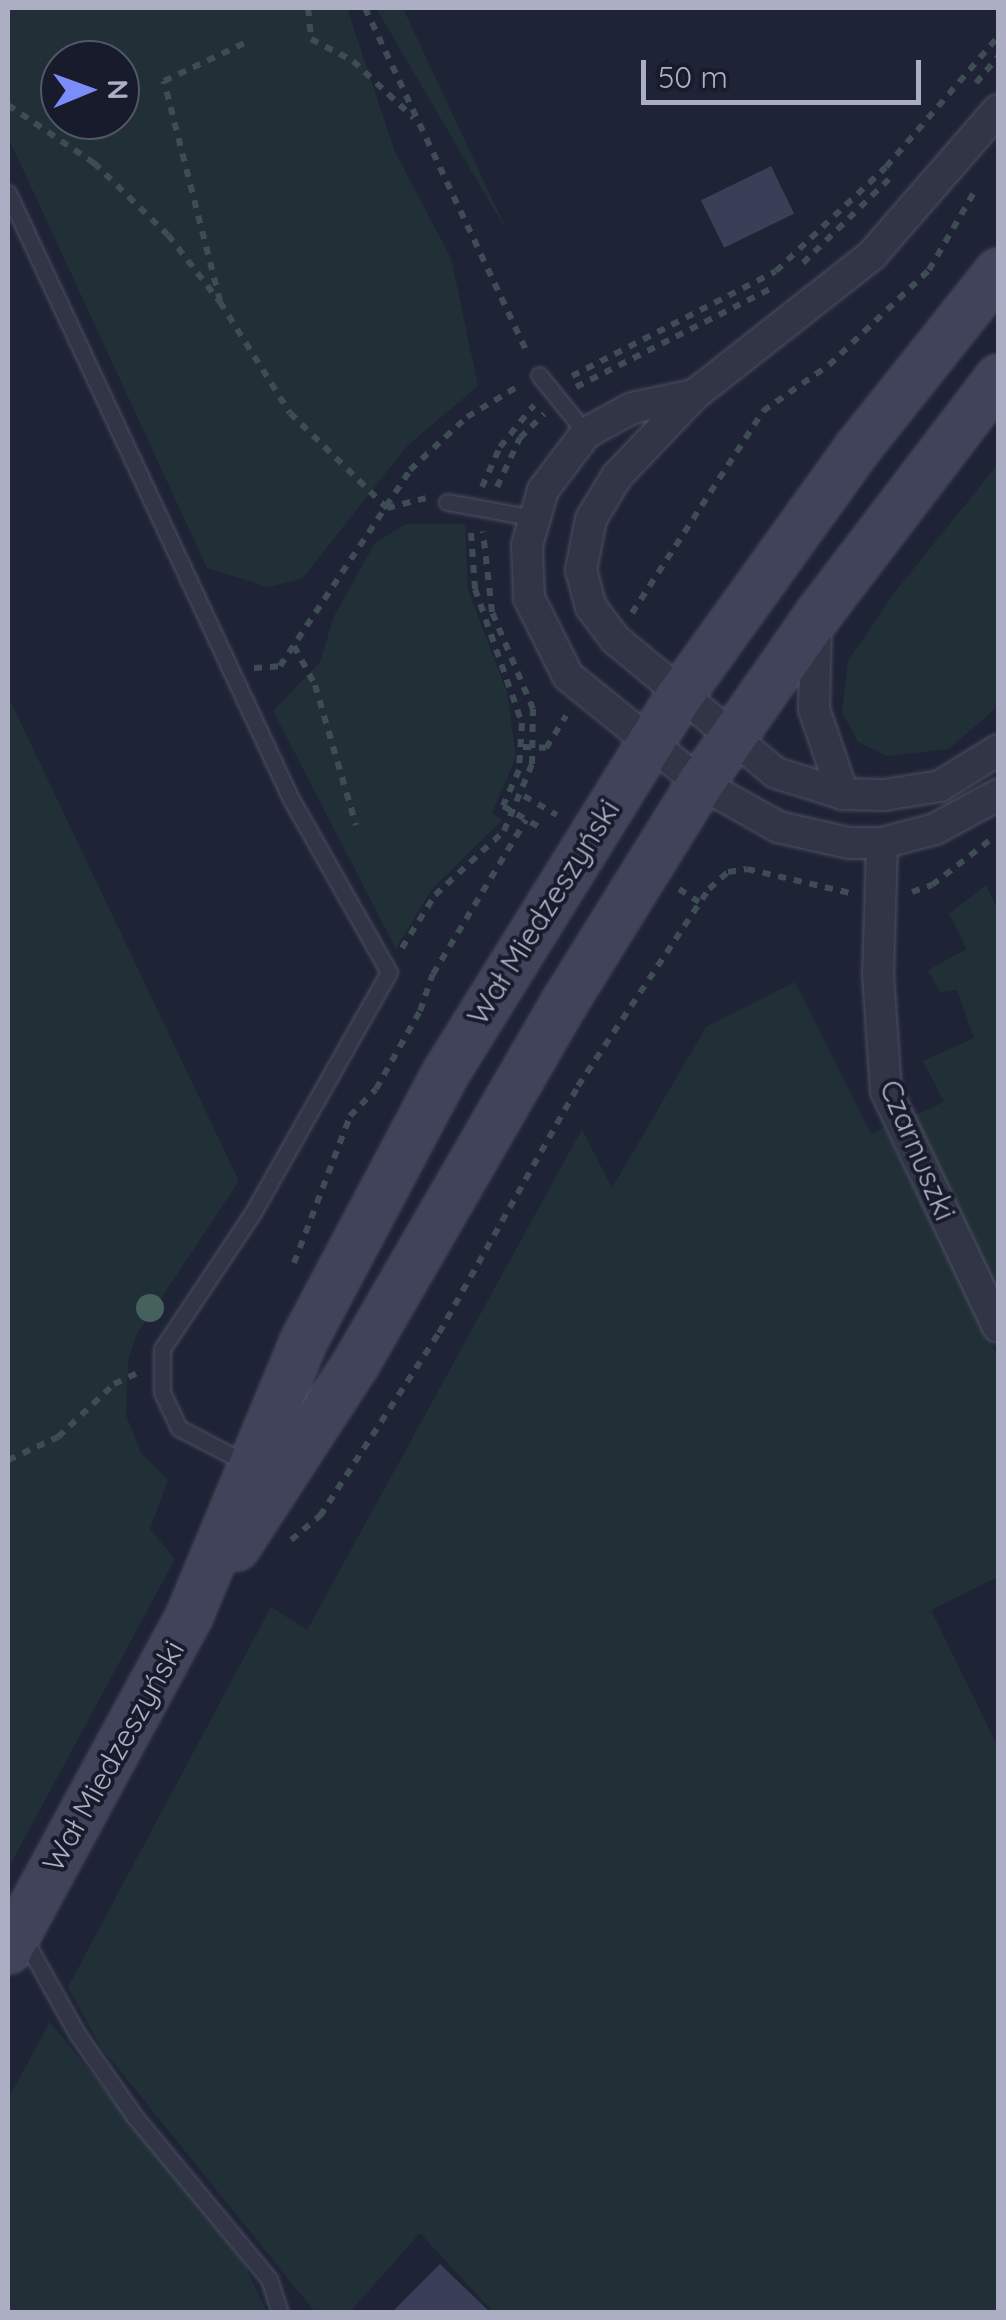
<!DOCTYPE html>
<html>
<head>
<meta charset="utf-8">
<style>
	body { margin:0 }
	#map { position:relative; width:1006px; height:2320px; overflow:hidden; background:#1f2336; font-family:Quicksand,sans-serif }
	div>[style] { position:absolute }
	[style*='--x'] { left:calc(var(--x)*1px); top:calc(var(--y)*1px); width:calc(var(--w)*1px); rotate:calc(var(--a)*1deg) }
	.green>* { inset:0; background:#212f37 }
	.building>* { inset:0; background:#3a3e56; transform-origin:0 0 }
	.path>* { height:6px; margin-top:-3px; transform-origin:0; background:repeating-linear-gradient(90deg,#3e4c54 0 8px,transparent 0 16px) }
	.roads { filter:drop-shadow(0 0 2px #4d5062) drop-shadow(0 0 2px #4d5062) }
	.service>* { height:15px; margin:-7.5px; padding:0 7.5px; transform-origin:7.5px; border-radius:7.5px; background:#323546 }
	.minor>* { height:30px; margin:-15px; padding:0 15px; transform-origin:15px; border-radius:15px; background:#323546 }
	.secondary>* { height:45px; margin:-22.5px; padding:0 22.5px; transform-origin:22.5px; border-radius:22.5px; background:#404359 }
	.trees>* { width:28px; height:28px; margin:-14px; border-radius:50%; background:#45615c }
	span { translate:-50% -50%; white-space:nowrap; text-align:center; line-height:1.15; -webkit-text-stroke:8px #181b2b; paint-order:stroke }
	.street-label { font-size:30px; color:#acafc4 }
	.frame { position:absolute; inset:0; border:10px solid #acafc4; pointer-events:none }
	.north { position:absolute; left:40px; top:40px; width:100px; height:100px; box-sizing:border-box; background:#181b2b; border:2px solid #535668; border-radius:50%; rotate:89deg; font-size:28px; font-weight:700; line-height:40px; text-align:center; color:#acafc4 }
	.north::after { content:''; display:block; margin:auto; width:35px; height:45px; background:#7c8df9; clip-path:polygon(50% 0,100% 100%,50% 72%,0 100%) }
	.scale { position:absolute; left:641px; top:60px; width:280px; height:45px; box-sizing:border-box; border:5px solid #acafc4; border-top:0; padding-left:12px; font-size:30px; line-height:35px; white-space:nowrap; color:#acafc4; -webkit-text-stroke:8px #181b2b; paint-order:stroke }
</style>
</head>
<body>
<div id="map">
	<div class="green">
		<i style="clip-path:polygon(evenodd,8px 8px,347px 8px,395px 152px,451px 258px,478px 386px,407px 446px,302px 579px,268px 587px,207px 568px,8px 137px,8px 8px,60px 60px,120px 60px,120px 120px,60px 120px,60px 60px)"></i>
		<i style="clip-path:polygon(376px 8px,403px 8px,509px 235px)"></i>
		<i style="clip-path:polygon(998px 464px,998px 706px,949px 749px,887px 756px,858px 742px,842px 712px,848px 661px,894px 593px)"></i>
		<i style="clip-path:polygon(406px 524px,465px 524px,468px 590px,507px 692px,516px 757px,492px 813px,502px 820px,431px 890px,396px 949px,273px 711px,320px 662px,334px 616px,375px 543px)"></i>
		<i style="clip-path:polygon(8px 696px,239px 1181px,136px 1336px,128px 1360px,126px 1415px,141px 1453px,168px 1480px,150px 1529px,175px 1559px,8px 1869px)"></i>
		<i style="clip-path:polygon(986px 885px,998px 910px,998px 1298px,910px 1117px,944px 1102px,923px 1061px,974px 1038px,957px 990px,940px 992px,928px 970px,967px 949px,949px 914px)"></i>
		<i style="clip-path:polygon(795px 982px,871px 1134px,884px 1127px,998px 1357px,998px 1577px,931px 1610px,998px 1747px,998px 2312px,493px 2312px,420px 2233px,350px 2312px,315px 2312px,100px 2046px,68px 1987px,271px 1607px,307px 1630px,582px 1129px,612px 1188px,706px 1027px)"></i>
		<i style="clip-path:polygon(50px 2022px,244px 2263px,267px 2312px,8px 2312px,8px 2099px)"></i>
	</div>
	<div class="building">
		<i style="left:771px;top:166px;width:53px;height:78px;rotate:64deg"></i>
		<i style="clip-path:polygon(440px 2264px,490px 2312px,392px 2312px)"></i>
	</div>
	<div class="path">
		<i style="--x:308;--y:8;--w:31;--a:84"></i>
		<i style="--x:311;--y:39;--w:47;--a:27.6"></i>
		<i style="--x:353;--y:61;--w:83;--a:43.1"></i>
		<i style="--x:365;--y:8;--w:383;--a:64.8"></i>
		<i style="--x:976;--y:83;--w:34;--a:-50"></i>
		<i style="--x:8;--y:105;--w:104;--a:34"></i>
		<i style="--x:94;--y:163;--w:103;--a:44.2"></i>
		<i style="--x:168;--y:235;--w:85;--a:52.2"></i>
		<i style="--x:220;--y:302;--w:131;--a:57.8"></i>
		<i style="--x:290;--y:413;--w:136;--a:44.4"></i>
		<i style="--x:387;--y:508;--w:40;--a:-14.4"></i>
		<i style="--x:803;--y:263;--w:123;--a:-44.3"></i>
		<i style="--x:220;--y:301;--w:227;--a:-104.3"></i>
		<i style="--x:164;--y:81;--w:94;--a:-25.2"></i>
		<i style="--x:572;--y:376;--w:229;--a:-27.2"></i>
		<i style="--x:776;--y:271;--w:151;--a:-43.4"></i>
		<i style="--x:886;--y:167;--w:172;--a:-49.3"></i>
		<i style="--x:576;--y:387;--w:217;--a:-26.8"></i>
		<i style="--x:482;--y:487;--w:44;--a:-65.8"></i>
		<i style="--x:500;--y:447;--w:54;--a:-51"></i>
		<i style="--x:497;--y:487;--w:54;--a:-64.9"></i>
		<i style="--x:520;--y:438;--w:34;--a:-45"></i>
		<i style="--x:471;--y:533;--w:56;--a:85.9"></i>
		<i style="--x:475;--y:589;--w:142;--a:70.7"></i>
		<i style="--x:522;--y:723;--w:47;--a:93.7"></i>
		<i style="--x:519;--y:770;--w:39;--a:114"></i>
		<i style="--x:503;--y:806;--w:42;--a:30.3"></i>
		<i style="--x:632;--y:613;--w:241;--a:-57"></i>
		<i style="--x:763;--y:411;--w:80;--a:-34.9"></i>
		<i style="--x:829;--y:365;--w:138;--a:-43.5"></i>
		<i style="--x:929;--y:270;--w:88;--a:-59.9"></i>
		<i style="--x:294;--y:646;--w:44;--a:61.7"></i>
		<i style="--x:315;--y:685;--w:146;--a:73.7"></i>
		<i style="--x:254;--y:668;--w:26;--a:-4"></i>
		<i style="--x:280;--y:666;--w:235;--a:-56.4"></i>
		<i style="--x:410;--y:470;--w:78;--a:-42.9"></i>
		<i style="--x:467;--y:417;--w:58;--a:-31"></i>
		<i style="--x:523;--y:747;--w:23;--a:2"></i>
		<i style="--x:546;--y:748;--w:38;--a:-58"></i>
		<i style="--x:524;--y:796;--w:38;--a:30"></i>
		<i style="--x:679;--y:889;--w:24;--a:33"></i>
		<i style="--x:912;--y:892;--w:21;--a:-19"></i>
		<i style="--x:932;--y:885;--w:72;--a:-37.7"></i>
		<i style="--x:402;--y:948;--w:62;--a:-58.1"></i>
		<i style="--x:435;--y:895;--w:94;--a:-42.8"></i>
		<i style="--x:504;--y:831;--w:73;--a:-67.3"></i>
		<i style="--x:532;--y:764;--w:55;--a:-89"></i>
		<i style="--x:533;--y:709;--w:105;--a:-112.9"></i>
		<i style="--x:492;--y:612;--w:81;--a:-96.4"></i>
		<i style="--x:294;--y:1263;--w:157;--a:-69.1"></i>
		<i style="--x:350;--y:1116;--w:37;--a:-46"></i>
		<i style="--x:376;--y:1089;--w:90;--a:-60.6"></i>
		<i style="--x:420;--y:1011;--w:39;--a:-71"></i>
		<i style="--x:433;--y:974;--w:180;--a:-58.9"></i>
		<i style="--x:8;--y:1460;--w:55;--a:-24.7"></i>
		<i style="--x:58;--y:1437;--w:77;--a:-43.4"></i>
		<i style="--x:114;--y:1384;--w:26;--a:-25"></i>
		<i style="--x:291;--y:1540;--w:38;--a:-40"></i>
		<i style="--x:320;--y:1516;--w:218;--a:-57"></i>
		<i style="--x:439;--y:1333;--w:283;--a:-60.6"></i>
		<i style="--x:578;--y:1086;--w:237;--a:-56.4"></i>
		<i style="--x:709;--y:889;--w:25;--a:-42"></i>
		<i style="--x:728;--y:872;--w:19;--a:-9"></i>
		<i style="--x:747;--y:869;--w:106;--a:13.1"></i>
	</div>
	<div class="roads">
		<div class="service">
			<i style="--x:8;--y:193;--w:669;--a:64.97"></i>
			<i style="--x:291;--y:799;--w:199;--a:60.5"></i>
			<i style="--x:389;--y:972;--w:278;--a:119.5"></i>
			<i style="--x:252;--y:1214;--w:162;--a:123.7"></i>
			<i style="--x:162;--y:1349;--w:43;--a:90"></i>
			<i style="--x:162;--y:1392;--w:40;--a:65"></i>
			<i style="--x:179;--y:1428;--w:78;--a:27.6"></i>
			<i style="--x:539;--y:375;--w:75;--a:51"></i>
			<i style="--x:447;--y:502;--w:88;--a:10.4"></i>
			<i style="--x:22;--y:1935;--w:115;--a:60.8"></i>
			<i style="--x:78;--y:2035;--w:100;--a:55.2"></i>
			<i style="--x:135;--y:2117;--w:210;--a:50.4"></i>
			<i style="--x:269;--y:2279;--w:35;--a:72"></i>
		</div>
		<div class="minor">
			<i style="--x:998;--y:110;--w:192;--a:131"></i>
			<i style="--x:872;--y:255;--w:226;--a:141.8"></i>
			<i style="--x:694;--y:395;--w:112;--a:133.5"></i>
			<i style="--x:617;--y:476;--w:50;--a:121.2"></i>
			<i style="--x:591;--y:519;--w:52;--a:101.1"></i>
			<i style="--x:581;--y:570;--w:38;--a:75"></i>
			<i style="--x:591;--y:607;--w:40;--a:53"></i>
			<i style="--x:615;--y:639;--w:209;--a:39.8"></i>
			<i style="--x:776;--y:773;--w:70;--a:17.4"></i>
			<i style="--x:843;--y:794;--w:41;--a:1.4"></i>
			<i style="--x:884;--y:795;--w:57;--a:-9.1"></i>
			<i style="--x:940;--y:786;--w:68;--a:-31.8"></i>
			<i style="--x:694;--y:395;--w:63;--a:168.2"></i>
			<i style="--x:632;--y:408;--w:52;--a:151.5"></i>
			<i style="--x:586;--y:433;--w:71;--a:127"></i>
			<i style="--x:543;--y:490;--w:57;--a:106.2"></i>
			<i style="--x:527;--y:545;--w:53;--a:87.8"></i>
			<i style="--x:529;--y:598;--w:87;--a:63.4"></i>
			<i style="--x:568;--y:676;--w:170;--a:39"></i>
			<i style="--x:700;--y:783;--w:90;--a:29.4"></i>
			<i style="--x:778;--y:827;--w:73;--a:12.7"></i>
			<i style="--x:849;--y:843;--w:33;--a:0"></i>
			<i style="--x:882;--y:843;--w:55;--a:-14.8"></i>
			<i style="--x:935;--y:829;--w:72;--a:-28.4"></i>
			<i style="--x:816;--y:622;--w:87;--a:91.3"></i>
			<i style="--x:814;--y:709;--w:90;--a:71.2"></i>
			<i style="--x:882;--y:843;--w:131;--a:91.7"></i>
			<i style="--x:878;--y:974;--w:117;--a:86.1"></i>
			<i style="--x:886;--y:1091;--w:261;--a:64.6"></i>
		</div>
		<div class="secondary">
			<i style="--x:236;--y:1547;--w:218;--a:-57"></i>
			<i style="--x:355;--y:1364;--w:418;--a:-60"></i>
			<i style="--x:564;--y:1002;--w:258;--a:-58.2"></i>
			<i style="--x:700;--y:783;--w:205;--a:-55.1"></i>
			<i style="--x:817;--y:615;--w:299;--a:-52.7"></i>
			<i style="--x:8;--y:1950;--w:381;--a:-61.6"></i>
			<i style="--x:189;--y:1615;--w:297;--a:-67.4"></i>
			<i style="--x:303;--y:1341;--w:303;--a:-62.1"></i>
			<i style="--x:445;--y:1073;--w:442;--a:-58.2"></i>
			<i style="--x:678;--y:697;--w:307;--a:-54.3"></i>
			<i style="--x:857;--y:448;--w:226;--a:-51.5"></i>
		</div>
	</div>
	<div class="trees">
		<i style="left:150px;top:1308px"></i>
	</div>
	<div class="street-label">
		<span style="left:543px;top:912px;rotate:-58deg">Wał Miedzeszyński</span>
		<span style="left:918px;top:1150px;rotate:67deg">Czarnuszki</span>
		<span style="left:113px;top:1756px;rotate:-61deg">Wał Miedzeszyński</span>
	</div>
	<div class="frame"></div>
	<div class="north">N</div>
	<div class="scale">50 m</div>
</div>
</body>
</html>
